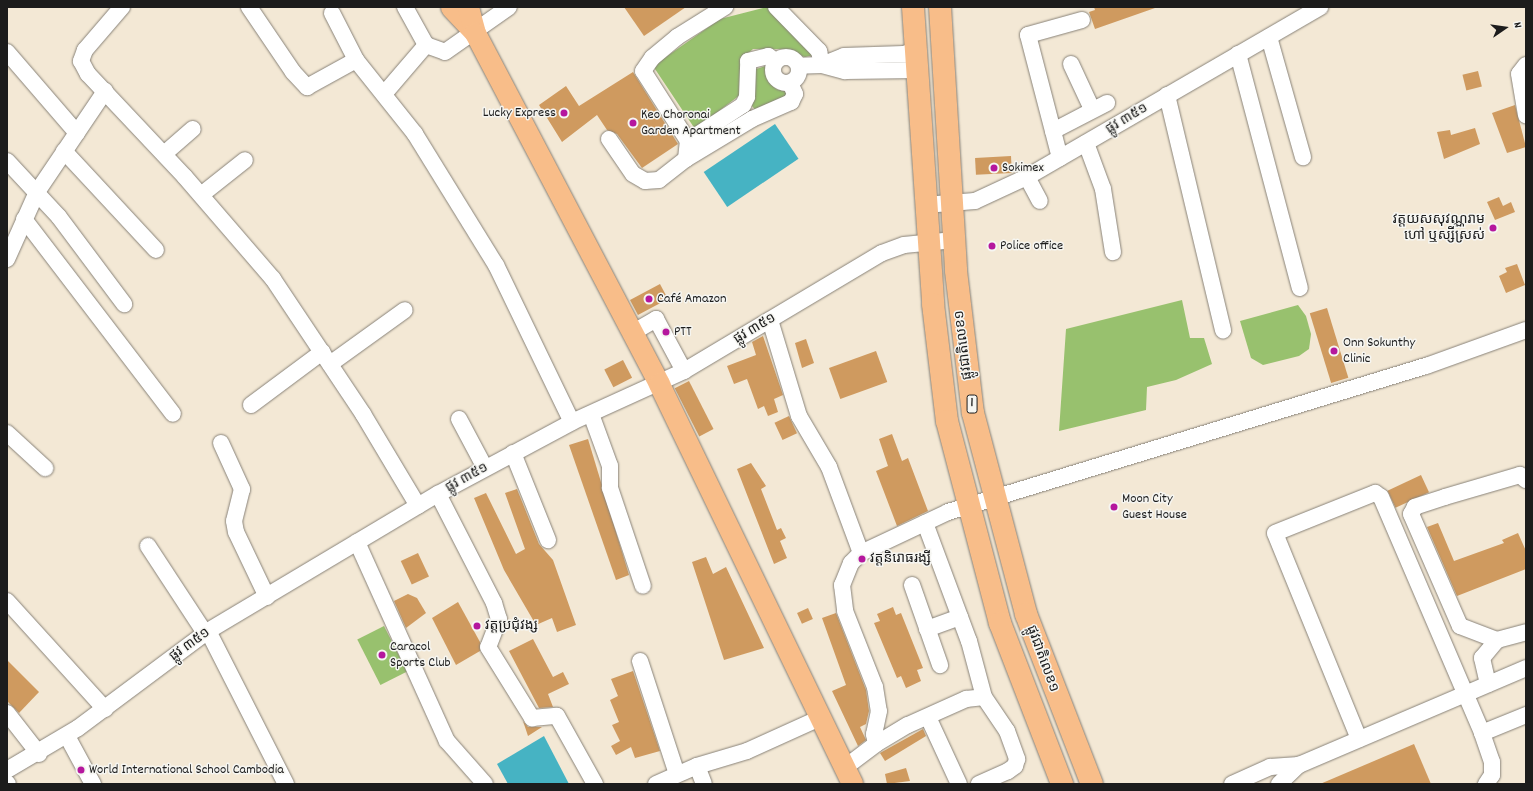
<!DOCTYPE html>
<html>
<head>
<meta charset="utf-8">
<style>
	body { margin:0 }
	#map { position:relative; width:1533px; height:791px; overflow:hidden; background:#f3e8d5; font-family:Dekko,"Noto Sans Khmer",sans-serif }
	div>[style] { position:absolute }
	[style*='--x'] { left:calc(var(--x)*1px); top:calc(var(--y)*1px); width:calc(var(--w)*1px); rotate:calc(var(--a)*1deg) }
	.green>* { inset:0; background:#98c16e; transform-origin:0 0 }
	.water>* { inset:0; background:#46b3c3; transform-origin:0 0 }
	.building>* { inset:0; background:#cf9a5f; transform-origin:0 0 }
	.roads { filter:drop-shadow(0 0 1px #888278) drop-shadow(0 0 1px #888278) }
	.minor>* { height:16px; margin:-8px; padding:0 8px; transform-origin:8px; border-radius:8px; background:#fff }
	.minor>.ring { margin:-8px; padding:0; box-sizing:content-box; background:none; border:16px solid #fff; border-radius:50% }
	.major>* { height:21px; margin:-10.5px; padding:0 10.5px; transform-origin:10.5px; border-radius:10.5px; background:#f8bd89 }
	.highway>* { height:22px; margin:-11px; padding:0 11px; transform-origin:11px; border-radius:11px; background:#f8bd89 }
	.dots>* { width:11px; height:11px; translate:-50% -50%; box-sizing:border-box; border:2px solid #f6f6f2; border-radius:50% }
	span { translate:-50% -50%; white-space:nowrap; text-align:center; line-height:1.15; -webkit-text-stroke:3px #f6f6f2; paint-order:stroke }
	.shield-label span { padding:1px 3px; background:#f6f6f2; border:1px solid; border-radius:3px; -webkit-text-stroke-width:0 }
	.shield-label { font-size:13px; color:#1c1c1c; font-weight:700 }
	.poi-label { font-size:14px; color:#1c1c1c }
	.right { translate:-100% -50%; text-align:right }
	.left { translate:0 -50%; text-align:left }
	.street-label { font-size:14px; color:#1c1c1c }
	.frame { position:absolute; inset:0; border:8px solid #1c1c1c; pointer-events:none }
	.north { position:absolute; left:1485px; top:8px; width:40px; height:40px; -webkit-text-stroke:3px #f6f6f2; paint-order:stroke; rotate:77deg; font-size:11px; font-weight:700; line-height:16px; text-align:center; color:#1c1c1c }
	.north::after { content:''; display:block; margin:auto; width:14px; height:18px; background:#1c1c1c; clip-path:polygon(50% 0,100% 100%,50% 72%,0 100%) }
</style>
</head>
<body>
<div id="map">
	<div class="green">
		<i style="clip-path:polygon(767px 7px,814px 55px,805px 57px,780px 49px,753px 49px,742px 59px,740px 95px,695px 129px,653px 66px,720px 19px)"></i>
		<i style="clip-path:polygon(766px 66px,769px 80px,776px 89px,789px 92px,789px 98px,757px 112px,752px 106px,753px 70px)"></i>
		<i style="clip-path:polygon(1182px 300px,1190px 338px,1204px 338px,1212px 364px,1176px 380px,1147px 387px,1146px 410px,1059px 431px,1066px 329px)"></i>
		<i style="clip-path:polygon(1298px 305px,1306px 316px,1311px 334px,1309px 349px,1299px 356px,1263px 365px,1251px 358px,1240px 321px)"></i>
		<i style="left:384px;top:626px;width:51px;height:30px;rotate:63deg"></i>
	</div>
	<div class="water">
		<i style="left:775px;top:124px;width:42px;height:86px;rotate:56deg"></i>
		<i style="clip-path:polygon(544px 736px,569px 784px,508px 784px,497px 764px)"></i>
	</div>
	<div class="building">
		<i style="clip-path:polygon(624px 7px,686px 7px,644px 36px)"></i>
		<i style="clip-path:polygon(1094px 7px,1154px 7px,1155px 8px,1095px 29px,1089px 12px,1095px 10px)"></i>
		<i style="left:1478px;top:71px;width:16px;height:16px;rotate:76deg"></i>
		<i style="clip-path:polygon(633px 72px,678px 144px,642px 168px,617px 134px,607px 130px,597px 115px,562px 142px,539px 105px,566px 86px,579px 106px)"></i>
		<i style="clip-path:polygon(1515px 105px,1526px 147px,1507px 153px,1492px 113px)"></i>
		<i style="clip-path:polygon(1475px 128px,1480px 144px,1444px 159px,1437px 132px,1450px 130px,1451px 135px)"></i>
		<i style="left:1011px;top:156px;width:17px;height:36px;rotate:87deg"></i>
		<i style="clip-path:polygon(1499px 197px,1503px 206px,1511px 202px,1515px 212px,1495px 220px,1487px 202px)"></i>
		<i style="clip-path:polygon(1517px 264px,1525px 285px,1506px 293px,1499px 276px,1507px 272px,1505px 268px)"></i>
		<i style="left:660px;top:284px;width:17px;height:34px;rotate:62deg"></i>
		<i style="left:1327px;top:308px;width:73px;height:18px;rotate:73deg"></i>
		<i style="clip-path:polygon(763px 336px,783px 395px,774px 399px,778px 412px,768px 416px,764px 406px,758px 409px,747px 379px,734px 384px,727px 366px,756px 355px,752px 342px)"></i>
		<i style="clip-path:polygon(806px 339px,814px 363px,802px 368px,795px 343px)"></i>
		<i style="left:876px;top:351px;width:33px;height:50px;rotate:70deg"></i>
		<i style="left:623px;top:360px;width:20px;height:21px;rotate:63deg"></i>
		<i style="left:689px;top:381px;width:54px;height:16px;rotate:63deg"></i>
		<i style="left:789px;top:416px;width:19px;height:16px;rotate:65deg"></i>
		<i style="clip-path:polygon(892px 434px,902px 461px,908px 458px,928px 511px,897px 526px,876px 471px,888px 466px,879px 439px)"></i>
		<i style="clip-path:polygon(588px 439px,629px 575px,616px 580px,569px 445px)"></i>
		<i style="clip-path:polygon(751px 463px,766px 486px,761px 489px,777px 530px,781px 528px,786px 538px,780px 541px,787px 558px,774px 564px,737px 469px)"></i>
		<i style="left:1421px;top:475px;width:19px;height:37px;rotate:65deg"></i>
		<i style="clip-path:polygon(517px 489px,539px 544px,553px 560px,576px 625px,557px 632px,552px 618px,536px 625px,504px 570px,474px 498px,486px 493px,516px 554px,525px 549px,505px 493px)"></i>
		<i style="clip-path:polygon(1438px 523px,1454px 561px,1504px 543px,1502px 540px,1518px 533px,1526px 551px,1526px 569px,1457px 596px,1427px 527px)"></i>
		<i style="left:418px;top:553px;width:26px;height:19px;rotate:65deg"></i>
		<i style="clip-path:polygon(706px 557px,713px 574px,726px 567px,764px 648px,724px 660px,692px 562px)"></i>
		<i style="clip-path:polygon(408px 594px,417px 598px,426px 613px,406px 628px,394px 601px)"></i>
		<i style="clip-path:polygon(458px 602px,480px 642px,480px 651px,456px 665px,432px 618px)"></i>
		<i style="clip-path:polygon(893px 607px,896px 615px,901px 613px,923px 668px,917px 670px,921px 681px,906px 688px,901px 676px,897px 678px,874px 623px,880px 621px,877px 614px)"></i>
		<i style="left:808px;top:608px;width:12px;height:12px;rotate:66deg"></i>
		<i style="clip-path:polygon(836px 613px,866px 690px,869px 711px,866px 724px,860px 727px,866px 740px,858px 746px,832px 691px,846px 685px,822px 618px)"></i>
		<i style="clip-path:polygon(533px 639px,553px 677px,563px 672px,569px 684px,548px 694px,553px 707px,539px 708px,509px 651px)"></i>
		<i style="clip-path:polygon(7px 660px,39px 692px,19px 713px,7px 701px)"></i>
		<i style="clip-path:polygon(633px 671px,660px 751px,635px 758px,631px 747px,616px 755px,611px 746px,620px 741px,612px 725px,619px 722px,610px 700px,618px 696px,611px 679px)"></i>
		<i style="clip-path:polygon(523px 721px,528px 727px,542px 727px,528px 736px)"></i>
		<i style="clip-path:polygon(923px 729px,926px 736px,885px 761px,880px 753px)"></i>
		<i style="clip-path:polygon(1414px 744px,1431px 784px,1320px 784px)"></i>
		<i style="clip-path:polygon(906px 768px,910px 781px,887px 784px,885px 774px)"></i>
	</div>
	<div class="roads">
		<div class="minor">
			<i style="--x:122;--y:7;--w:57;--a:130.7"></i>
			<i style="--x:85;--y:50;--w:12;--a:110"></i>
			<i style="--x:81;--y:61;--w:15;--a:62"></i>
			<i style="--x:88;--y:74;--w:141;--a:46.7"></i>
			<i style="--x:185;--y:177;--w:135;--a:49.2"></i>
			<i style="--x:273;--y:279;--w:162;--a:56.3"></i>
			<i style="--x:363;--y:414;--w:107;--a:59.1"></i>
			<i style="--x:249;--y:7;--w:78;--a:55.9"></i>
			<i style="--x:293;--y:72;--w:21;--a:47"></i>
			<i style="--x:307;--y:87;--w:56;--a:-28.9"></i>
			<i style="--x:405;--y:7;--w:43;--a:61.1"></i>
			<i style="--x:426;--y:45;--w:20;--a:20"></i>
			<i style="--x:445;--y:52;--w:78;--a:-35.1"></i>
			<i style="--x:776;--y:7;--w:62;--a:45.7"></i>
			<i style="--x:819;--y:51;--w:14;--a:78"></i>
			<i style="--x:822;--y:65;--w:23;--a:178"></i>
			<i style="--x:332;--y:13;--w:53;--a:62.9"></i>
			<i style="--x:356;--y:60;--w:95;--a:51.4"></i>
			<i style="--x:415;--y:134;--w:154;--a:58.3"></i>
			<i style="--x:496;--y:265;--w:174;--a:64.2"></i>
			<i style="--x:1269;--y:37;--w:125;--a:74.2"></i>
			<i style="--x:7;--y:52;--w:107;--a:49.2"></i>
			<i style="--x:1238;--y:54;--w:242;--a:75.2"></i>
			<i class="ring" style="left:773px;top:57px;width:10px;height:10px"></i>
			<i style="--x:1071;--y:64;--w:50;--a:65"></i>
			<i style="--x:822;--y:65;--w:24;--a:-22"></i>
			<i style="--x:844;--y:56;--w:60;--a:-1.9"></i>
			<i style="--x:904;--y:54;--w:12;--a:-20"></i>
			<i style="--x:822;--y:65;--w:24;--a:15"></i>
			<i style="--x:845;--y:71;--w:72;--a:-0.8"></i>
			<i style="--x:1526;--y:65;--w:11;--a:128"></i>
			<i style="--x:1519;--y:74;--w:42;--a:80.3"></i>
			<i style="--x:384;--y:94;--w:65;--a:-49.4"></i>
			<i style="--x:1167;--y:95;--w:242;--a:76.6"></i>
			<i style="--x:1053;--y:131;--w:61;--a:-27.4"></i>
			<i style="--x:609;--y:139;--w:42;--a:55.6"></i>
			<i style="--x:633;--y:174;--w:14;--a:30"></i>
			<i style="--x:645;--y:181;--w:14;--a:-4"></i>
			<i style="--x:659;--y:180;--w:34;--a:-38"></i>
			<i style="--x:686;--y:159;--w:18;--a:-84"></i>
			<i style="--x:688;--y:141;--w:83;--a:-122.7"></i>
			<i style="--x:643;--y:71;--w:16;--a:-55"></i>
			<i style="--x:652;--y:58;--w:33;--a:-40"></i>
			<i style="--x:677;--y:37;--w:57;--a:-32"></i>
			<i style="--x:688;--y:141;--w:66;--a:-33.2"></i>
			<i style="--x:743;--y:105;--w:9;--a:-63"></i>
			<i style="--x:747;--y:97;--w:36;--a:-88"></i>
			<i style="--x:748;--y:61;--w:21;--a:-14"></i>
			<i style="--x:768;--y:56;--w:9;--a:32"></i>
			<i style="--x:1086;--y:143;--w:49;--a:69.7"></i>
			<i style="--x:1103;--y:189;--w:64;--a:81"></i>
			<i style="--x:64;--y:151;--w:135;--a:47.1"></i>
			<i style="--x:164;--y:154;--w:38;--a:-41"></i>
			<i style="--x:1060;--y:158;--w:127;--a:-104.6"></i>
			<i style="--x:1028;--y:35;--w:56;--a:-15.5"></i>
			<i style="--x:686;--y:159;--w:77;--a:-31.2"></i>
			<i style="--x:752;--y:119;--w:43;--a:-23.6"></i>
			<i style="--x:791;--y:102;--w:9;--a:-63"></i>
			<i style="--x:795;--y:94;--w:12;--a:-114"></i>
			<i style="--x:7;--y:161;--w:76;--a:47.1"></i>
			<i style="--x:59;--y:217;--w:109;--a:53.2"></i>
			<i style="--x:1027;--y:177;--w:27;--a:62"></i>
			<i style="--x:201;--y:195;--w:56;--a:-38.5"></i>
			<i style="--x:925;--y:205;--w:50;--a:-4.6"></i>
			<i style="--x:975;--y:201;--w:57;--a:-24.8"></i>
			<i style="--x:1027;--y:177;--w:339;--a:-30.1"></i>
			<i style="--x:24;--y:219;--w:245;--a:52.6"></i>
			<i style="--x:7;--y:259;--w:73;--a:-65.9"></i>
			<i style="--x:37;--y:192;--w:122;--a:-56"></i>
			<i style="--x:770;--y:320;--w:100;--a:73.2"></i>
			<i style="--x:799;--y:416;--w:59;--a:59.5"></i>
			<i style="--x:829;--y:467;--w:92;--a:69.6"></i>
			<i style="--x:861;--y:553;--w:14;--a:135"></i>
			<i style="--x:851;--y:563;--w:24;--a:112"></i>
			<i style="--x:842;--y:585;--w:26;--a:83"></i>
			<i style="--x:845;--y:611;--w:82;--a:68.5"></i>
			<i style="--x:875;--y:687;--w:24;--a:81"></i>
			<i style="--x:879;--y:711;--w:24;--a:102"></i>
			<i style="--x:874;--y:734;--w:10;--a:79"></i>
			<i style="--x:876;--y:744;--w:40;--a:143"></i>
			<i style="--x:632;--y:333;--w:28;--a:-30"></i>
			<i style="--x:656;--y:319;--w:59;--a:61.7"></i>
			<i style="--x:330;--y:364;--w:92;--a:-35.8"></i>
			<i style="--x:251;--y:405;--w:89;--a:-36.7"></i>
			<i style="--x:591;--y:414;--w:55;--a:69.9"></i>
			<i style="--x:610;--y:466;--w:22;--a:90"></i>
			<i style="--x:610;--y:488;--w:103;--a:71.4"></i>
			<i style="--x:459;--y:419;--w:55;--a:62"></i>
			<i style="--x:7;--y:433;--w:52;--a:42.6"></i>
			<i style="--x:221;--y:443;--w:51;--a:65.5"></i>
			<i style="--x:242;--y:489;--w:33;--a:104"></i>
			<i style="--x:234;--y:521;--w:11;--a:80"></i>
			<i style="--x:236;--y:532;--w:72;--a:64.5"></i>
			<i style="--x:513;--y:453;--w:94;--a:68.1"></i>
			<i style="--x:1526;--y:480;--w:8;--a:-140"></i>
			<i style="--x:1520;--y:475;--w:78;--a:163.7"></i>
			<i style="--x:1445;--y:497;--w:32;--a:162"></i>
			<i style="--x:1415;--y:507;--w:8;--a:120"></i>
			<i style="--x:1411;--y:514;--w:122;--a:66.4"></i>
			<i style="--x:1460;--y:626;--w:40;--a:21"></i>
			<i style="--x:1497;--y:640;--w:30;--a:-15"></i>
			<i style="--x:438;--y:494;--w:123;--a:62.8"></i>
			<i style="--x:494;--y:603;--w:17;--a:73"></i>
			<i style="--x:499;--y:619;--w:30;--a:111"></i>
			<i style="--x:488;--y:647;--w:84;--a:58.2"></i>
			<i style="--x:532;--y:718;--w:25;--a:-5"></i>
			<i style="--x:557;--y:716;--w:78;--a:60.8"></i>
			<i style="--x:925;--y:523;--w:126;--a:69.6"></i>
			<i style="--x:969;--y:641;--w:58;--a:75"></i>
			<i style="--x:357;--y:542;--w:218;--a:65.7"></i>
			<i style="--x:447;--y:741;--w:57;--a:48.5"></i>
			<i style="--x:148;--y:546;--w:104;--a:56.8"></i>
			<i style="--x:861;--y:553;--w:96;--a:-25.2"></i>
			<i style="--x:948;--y:512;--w:500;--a:-17"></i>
			<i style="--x:1426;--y:366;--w:106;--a:-19.8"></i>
			<i style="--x:912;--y:585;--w:85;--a:70.7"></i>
			<i style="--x:7;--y:601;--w:146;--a:47.8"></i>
			<i style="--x:927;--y:629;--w:35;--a:-20"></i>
			<i style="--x:208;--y:631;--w:172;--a:63"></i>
			<i style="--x:640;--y:661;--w:119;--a:71.9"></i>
			<i style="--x:1488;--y:684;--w:27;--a:-103"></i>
			<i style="--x:1482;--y:658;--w:23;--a:-50"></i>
			<i style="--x:7;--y:713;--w:52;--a:52"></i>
			<i style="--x:928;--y:717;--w:74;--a:65.2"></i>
			<i style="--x:1482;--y:733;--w:48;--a:-22.2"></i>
			<i style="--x:67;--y:736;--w:55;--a:61.6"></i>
			<i style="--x:1359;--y:739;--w:222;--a:-112.2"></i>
			<i style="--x:1275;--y:533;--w:108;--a:-21.8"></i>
			<i style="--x:1375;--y:493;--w:7;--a:34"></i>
			<i style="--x:1381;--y:497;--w:257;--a:66.8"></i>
			<i style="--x:1482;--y:733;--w:31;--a:71"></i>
			<i style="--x:1492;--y:762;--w:13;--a:90"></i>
			<i style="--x:1492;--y:775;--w:11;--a:124"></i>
			<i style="--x:876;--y:744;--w:37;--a:-31"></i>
			<i style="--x:908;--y:725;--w:64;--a:-24.1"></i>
			<i style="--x:966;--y:699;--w:18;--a:-6"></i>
			<i style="--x:984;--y:697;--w:41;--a:55.9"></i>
			<i style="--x:1007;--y:731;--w:30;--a:70"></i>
			<i style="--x:1017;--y:759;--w:7;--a:106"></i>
			<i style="--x:1015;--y:766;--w:9;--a:144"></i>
			<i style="--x:1008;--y:771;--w:32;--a:156"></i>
			<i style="--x:697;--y:766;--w:19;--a:69"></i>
			<i style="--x:7;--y:770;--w:82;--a:-30.6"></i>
			<i style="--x:78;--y:728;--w:162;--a:-36.7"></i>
			<i style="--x:208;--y:631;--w:268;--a:-30.8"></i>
			<i style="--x:438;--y:494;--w:152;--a:-28.2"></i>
			<i style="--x:572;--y:422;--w:123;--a:-24.5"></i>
			<i style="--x:684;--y:371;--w:230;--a:-30.8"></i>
			<i style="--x:882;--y:253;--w:23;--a:-20"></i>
			<i style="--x:904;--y:245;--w:50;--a:-5.7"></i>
			<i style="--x:7;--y:783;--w:1;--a:45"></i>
			<i style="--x:656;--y:784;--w:45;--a:-23.7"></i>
			<i style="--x:697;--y:766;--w:52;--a:-16.7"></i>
			<i style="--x:747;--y:751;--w:80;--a:-24.3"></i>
			<i style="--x:1232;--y:784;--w:42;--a:-24.1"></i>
			<i style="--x:1270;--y:767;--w:29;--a:-4"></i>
			<i style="--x:1279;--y:784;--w:28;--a:-44"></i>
			<i style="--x:1299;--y:765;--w:247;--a:-23.1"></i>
		</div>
		<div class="major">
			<i style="--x:451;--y:7;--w:33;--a:47"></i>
			<i style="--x:468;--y:7;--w:27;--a:75"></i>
			<i style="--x:475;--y:33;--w:396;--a:62.3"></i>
			<i style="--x:659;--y:384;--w:444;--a:64.2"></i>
		</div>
		<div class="highway">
			<i style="--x:913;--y:7;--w:298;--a:86.1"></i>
			<i style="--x:933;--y:304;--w:118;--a:83.2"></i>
			<i style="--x:947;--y:421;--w:209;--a:75.3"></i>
			<i style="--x:1000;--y:623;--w:173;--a:68.9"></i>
			<i style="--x:940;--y:7;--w:264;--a:86.5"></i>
			<i style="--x:956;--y:271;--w:143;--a:83.2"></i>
			<i style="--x:973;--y:413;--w:208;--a:75.2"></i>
			<i style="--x:1026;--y:614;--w:182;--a:68.8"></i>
		</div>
	</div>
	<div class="dots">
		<i style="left:564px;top:113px;background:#b5179e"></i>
		<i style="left:633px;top:123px;background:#b5179e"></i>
		<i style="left:994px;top:168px;background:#b5179e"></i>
		<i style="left:1493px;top:228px;background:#b5179e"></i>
		<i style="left:992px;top:246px;background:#b5179e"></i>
		<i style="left:649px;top:299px;background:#b5179e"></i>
		<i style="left:666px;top:332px;background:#b5179e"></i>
		<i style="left:1334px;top:351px;background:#b5179e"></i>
		<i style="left:1114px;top:507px;background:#b5179e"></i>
		<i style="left:862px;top:559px;background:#b5179e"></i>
		<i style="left:477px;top:626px;background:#b5179e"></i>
		<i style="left:382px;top:655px;background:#b5179e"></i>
		<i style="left:81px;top:770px;background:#b5179e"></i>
	</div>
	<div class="shield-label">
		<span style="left:972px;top:404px">1</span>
	</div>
	<div class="poi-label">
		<span class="right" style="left:556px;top:113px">Lucky Express</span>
		<span class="left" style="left:641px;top:123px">Keo Choronai<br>Garden Apartment</span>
		<span class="left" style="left:1002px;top:168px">Sokimex</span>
		<span class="right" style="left:1485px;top:228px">វត្តយសសុវណ្ណរាម<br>ហៅ ឬស្សីស្រស់</span>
		<span class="left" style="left:1000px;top:246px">Police office</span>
		<span class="left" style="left:657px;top:299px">Café Amazon</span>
		<span class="left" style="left:674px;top:332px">PTT</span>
		<span class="left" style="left:1343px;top:351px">Onn Sokunthy<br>Clinic</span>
		<span class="left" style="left:1122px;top:507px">Moon City<br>Guest House</span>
		<span class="left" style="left:870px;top:559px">វត្តនិរោធរង្សី</span>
		<span class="left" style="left:485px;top:626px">វត្តប្រជុំវង្ស</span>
		<span class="left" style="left:390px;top:655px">Caracol<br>Sports Club</span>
		<span class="left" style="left:89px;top:770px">World International School Cambodia</span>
	</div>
	<div class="street-label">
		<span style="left:1127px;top:119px;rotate:-31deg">ផ្លូវ ៣៥១</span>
		<span style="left:755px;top:329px;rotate:-31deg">ផ្លូវ ៣៥១</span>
		<span style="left:964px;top:345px;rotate:-97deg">ផ្លូវជាតិលេខ១</span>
		<span style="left:467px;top:478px;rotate:-29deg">ផ្លូវ ៣៥១</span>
		<span style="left:190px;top:645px;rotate:-36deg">ផ្លូវ ៣៥១</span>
		<span style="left:1042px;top:659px;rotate:70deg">ផ្លូវជាតិលេខ១</span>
	</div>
	<div class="frame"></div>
	<div class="north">N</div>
</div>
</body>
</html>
